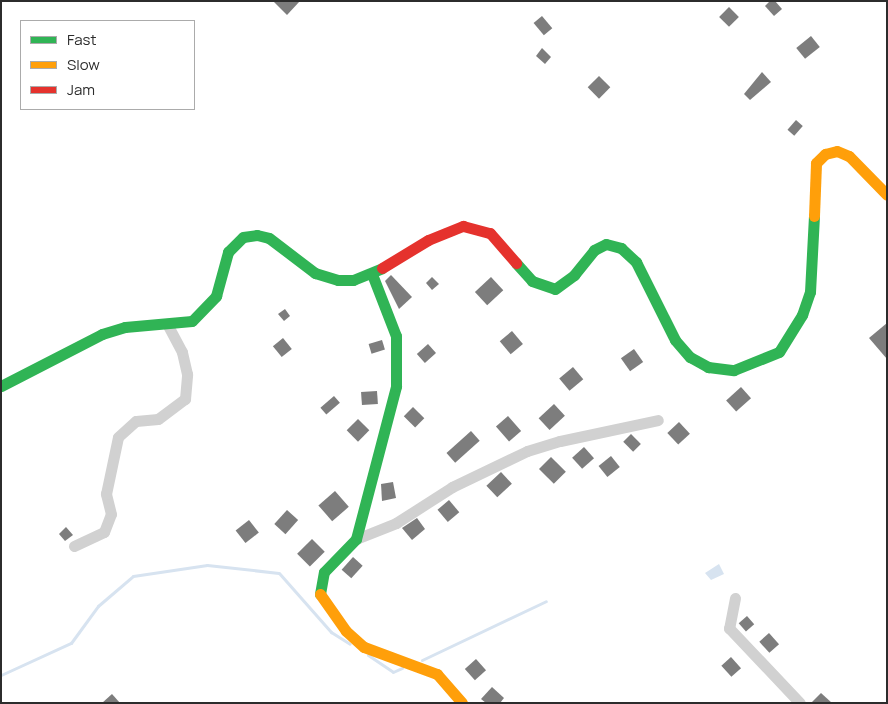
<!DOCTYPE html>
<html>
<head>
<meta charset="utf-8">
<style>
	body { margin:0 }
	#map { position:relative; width:888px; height:704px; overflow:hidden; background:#fff; font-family:Manrope,sans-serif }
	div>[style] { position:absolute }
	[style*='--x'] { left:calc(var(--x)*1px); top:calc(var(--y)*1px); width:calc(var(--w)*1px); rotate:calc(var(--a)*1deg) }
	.water>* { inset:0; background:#d7e3f0 }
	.stream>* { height:3px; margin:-1.5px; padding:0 1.5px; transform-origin:1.5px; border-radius:1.5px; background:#d7e3f0 }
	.building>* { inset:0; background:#7d7d7d; transform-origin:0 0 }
	.street>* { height:11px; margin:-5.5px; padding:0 5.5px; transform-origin:5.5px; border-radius:5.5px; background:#d1d1d1 }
	.fast>* { height:11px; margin:-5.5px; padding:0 5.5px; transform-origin:5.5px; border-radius:5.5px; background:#30b455 }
	.slow>* { height:11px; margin:-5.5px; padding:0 5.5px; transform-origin:5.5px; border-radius:5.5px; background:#ff9f0a }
	.jam>* { height:11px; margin:-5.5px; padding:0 5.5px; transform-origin:5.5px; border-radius:5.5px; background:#e5322d }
	span { translate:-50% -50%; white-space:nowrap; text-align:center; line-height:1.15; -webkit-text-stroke:5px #fff; paint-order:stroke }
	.frame { position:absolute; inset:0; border:2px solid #2c2c2c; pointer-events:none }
	.legend { position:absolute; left:20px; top:20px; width:175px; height:90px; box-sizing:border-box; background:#fff; border:1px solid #ababab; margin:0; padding:6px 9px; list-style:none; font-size:15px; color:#2c2c2c }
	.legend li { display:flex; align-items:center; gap:10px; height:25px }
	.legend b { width:25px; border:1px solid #ababab }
</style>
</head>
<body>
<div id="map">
	<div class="water">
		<i style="clip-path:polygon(719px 564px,724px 574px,711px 580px,705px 573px)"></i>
	</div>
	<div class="stream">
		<i style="--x:368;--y:655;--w:30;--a:34"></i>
		<i style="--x:393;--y:672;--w:10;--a:-24"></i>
		<i style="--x:422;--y:660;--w:137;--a:-25.4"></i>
		<i style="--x:1;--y:675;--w:77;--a:-24.6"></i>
		<i style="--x:71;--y:643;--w:46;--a:-53.9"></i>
		<i style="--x:98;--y:606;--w:46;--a:-40.6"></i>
		<i style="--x:133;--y:576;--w:75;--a:-8.5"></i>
		<i style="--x:207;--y:565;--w:72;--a:6.3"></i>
		<i style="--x:279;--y:573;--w:79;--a:48.6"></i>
		<i style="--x:331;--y:632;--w:22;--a:32"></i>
	</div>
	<div class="building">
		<i style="clip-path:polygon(273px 1px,300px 1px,287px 15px)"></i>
		<i style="clip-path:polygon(770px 1px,775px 1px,782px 9px,774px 16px,765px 6px)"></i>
		<i style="left:729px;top:7px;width:14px;height:14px;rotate:45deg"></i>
		<i style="left:542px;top:16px;width:16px;height:11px;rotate:50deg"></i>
		<i style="left:811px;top:36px;width:14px;height:19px;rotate:51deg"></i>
		<i style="clip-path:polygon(542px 48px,551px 57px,545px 64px,536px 56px)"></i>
		<i style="clip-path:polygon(762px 72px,771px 82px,750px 100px,744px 94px)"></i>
		<i style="left:599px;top:76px;width:16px;height:16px;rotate:45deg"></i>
		<i style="left:796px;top:120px;width:9px;height:13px;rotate:41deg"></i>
		<i style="clip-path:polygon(391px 275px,412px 297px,399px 309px,385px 281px)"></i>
		<i style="clip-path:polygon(432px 277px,439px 284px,432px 290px,426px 283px)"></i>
		<i style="left:491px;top:277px;width:18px;height:22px;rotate:47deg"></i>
		<i style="clip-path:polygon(285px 309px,290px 316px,284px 321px,278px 314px)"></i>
		<i style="clip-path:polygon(887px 323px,887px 359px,869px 338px)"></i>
		<i style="left:512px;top:331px;width:17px;height:16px;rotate:50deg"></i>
		<i style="left:283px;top:338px;width:14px;height:13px;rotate:51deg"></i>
		<i style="left:382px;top:340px;width:10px;height:14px;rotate:73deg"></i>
		<i style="left:428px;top:344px;width:12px;height:15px;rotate:48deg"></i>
		<i style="left:634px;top:349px;width:16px;height:16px;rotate:55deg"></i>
		<i style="left:573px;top:367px;width:16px;height:18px;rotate:50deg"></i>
		<i style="left:741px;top:387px;width:15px;height:20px;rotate:48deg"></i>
		<i style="left:377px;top:391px;width:13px;height:16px;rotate:86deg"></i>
		<i style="left:334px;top:396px;width:9px;height:18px;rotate:49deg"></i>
		<i style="left:554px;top:404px;width:16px;height:21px;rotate:47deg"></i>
		<i style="left:413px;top:407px;width:16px;height:13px;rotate:45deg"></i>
		<i style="left:508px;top:416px;width:20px;height:16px;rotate:49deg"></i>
		<i style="left:358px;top:419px;width:16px;height:16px;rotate:45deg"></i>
		<i style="left:679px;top:422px;width:16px;height:16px;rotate:47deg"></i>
		<i style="left:471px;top:431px;width:13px;height:33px;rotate:48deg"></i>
		<i style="left:631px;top:434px;width:14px;height:11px;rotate:45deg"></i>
		<i style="left:584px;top:447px;width:15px;height:16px;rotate:48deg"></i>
		<i style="left:611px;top:456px;width:14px;height:16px;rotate:51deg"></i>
		<i style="left:551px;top:457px;width:21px;height:17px;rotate:45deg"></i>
		<i style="left:501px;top:472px;width:16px;height:20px;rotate:47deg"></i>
		<i style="clip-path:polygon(393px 482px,396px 498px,382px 501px,381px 484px)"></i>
		<i style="left:335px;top:491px;width:21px;height:22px;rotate:49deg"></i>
		<i style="left:449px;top:500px;width:16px;height:15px;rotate:50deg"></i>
		<i style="left:287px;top:510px;width:15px;height:19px;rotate:42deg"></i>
		<i style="clip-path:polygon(417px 518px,425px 529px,412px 540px,402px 528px)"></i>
		<i style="left:249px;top:520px;width:16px;height:17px;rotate:52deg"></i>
		<i style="clip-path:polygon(66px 527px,73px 535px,65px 541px,59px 534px)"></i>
		<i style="left:312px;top:539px;width:18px;height:21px;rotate:45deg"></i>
		<i style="left:353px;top:557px;width:13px;height:17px;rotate:42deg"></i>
		<i style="left:747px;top:616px;width:11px;height:11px;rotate:49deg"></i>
		<i style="left:769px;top:633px;width:15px;height:13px;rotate:48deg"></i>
		<i style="left:731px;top:657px;width:15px;height:13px;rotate:48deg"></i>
		<i style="left:476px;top:659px;width:15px;height:15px;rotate:48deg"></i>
		<i style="clip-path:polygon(492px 687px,504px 698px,500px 703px,486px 703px,481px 699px)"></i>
		<i style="clip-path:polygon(821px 693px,832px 703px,811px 703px)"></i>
		<i style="clip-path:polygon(112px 694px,120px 703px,102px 703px)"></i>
	</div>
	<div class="street">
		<i style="--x:356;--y:539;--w:43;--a:-21.8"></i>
		<i style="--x:396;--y:523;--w:67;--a:-32.7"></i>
		<i style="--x:452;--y:487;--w:83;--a:-25.6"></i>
		<i style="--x:527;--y:451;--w:34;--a:-17"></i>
		<i style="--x:560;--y:441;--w:100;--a:-12.1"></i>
		<i style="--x:74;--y:546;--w:33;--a:-25"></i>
		<i style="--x:104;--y:532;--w:19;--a:-69"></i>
		<i style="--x:111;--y:514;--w:21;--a:-104"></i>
		<i style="--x:106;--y:494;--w:58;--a:-78.1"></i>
		<i style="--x:118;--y:437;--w:24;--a:-42"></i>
		<i style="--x:136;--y:421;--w:22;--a:-5"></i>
		<i style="--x:158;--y:419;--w:34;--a:-37"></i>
		<i style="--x:185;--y:399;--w:25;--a:-85"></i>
		<i style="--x:187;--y:374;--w:23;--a:-103"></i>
		<i style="--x:182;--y:352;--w:32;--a:-118"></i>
		<i style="--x:735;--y:598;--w:31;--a:101"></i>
		<i style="--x:729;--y:628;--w:103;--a:46.6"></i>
	</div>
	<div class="fast">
		<i style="--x:516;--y:263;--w:24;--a:48"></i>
		<i style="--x:532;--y:281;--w:24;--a:19"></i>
		<i style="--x:555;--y:289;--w:24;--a:-36"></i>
		<i style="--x:574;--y:275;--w:32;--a:-51"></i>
		<i style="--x:594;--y:250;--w:13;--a:-27"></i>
		<i style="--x:606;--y:244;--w:16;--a:15"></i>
		<i style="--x:621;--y:248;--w:21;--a:43"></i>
		<i style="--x:636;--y:262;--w:87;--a:63.4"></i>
		<i style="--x:675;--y:340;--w:23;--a:49"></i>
		<i style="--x:690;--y:357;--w:21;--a:29"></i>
		<i style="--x:708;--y:367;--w:26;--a:7"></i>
		<i style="--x:734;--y:370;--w:48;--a:-21.8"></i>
		<i style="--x:779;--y:352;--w:44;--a:-58.1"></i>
		<i style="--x:802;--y:315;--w:24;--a:-71"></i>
		<i style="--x:810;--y:292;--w:76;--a:-87"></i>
		<i style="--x:1;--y:386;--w:114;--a:-27.2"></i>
		<i style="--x:102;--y:334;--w:24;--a:-17"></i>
		<i style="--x:125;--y:327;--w:67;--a:-5.1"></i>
		<i style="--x:192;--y:321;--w:35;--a:-46"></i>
		<i style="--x:216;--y:296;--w:46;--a:-74.7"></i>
		<i style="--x:228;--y:252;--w:21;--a:-45"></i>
		<i style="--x:243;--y:237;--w:14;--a:-8"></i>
		<i style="--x:257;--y:235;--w:12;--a:14"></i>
		<i style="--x:269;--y:238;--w:58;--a:37.3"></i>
		<i style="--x:315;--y:273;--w:24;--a:17"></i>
		<i style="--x:338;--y:280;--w:15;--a:0"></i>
		<i style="--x:353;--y:280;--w:31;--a:-22"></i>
		<i style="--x:320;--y:594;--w:22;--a:-80"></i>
		<i style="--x:324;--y:572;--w:46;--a:-45.9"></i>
		<i style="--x:356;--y:539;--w:158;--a:-75.3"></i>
		<i style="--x:396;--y:386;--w:50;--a:-90"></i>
		<i style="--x:396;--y:336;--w:66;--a:-111.2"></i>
	</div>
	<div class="slow">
		<i style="--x:814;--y:216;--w:53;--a:-87.8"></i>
		<i style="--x:816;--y:163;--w:13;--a:-45"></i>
		<i style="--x:825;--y:154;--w:12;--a:-14"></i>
		<i style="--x:837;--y:151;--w:13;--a:23"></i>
		<i style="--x:849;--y:156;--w:54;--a:45.7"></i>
		<i style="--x:320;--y:594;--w:45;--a:54.9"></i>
		<i style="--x:346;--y:631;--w:24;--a:42"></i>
		<i style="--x:364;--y:647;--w:78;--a:20.3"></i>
		<i style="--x:437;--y:674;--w:38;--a:49"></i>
	</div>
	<div class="jam">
		<i style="--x:382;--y:268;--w:54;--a:-31.3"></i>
		<i style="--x:428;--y:240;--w:38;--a:-22"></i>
		<i style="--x:463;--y:226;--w:28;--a:15"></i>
		<i style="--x:490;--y:233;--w:40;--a:49"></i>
	</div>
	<div class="frame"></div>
	<ul class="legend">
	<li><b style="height:6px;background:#30b455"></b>Fast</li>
	<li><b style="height:6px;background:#ff9f0a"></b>Slow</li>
	<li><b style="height:6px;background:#e5322d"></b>Jam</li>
	</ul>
</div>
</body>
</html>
